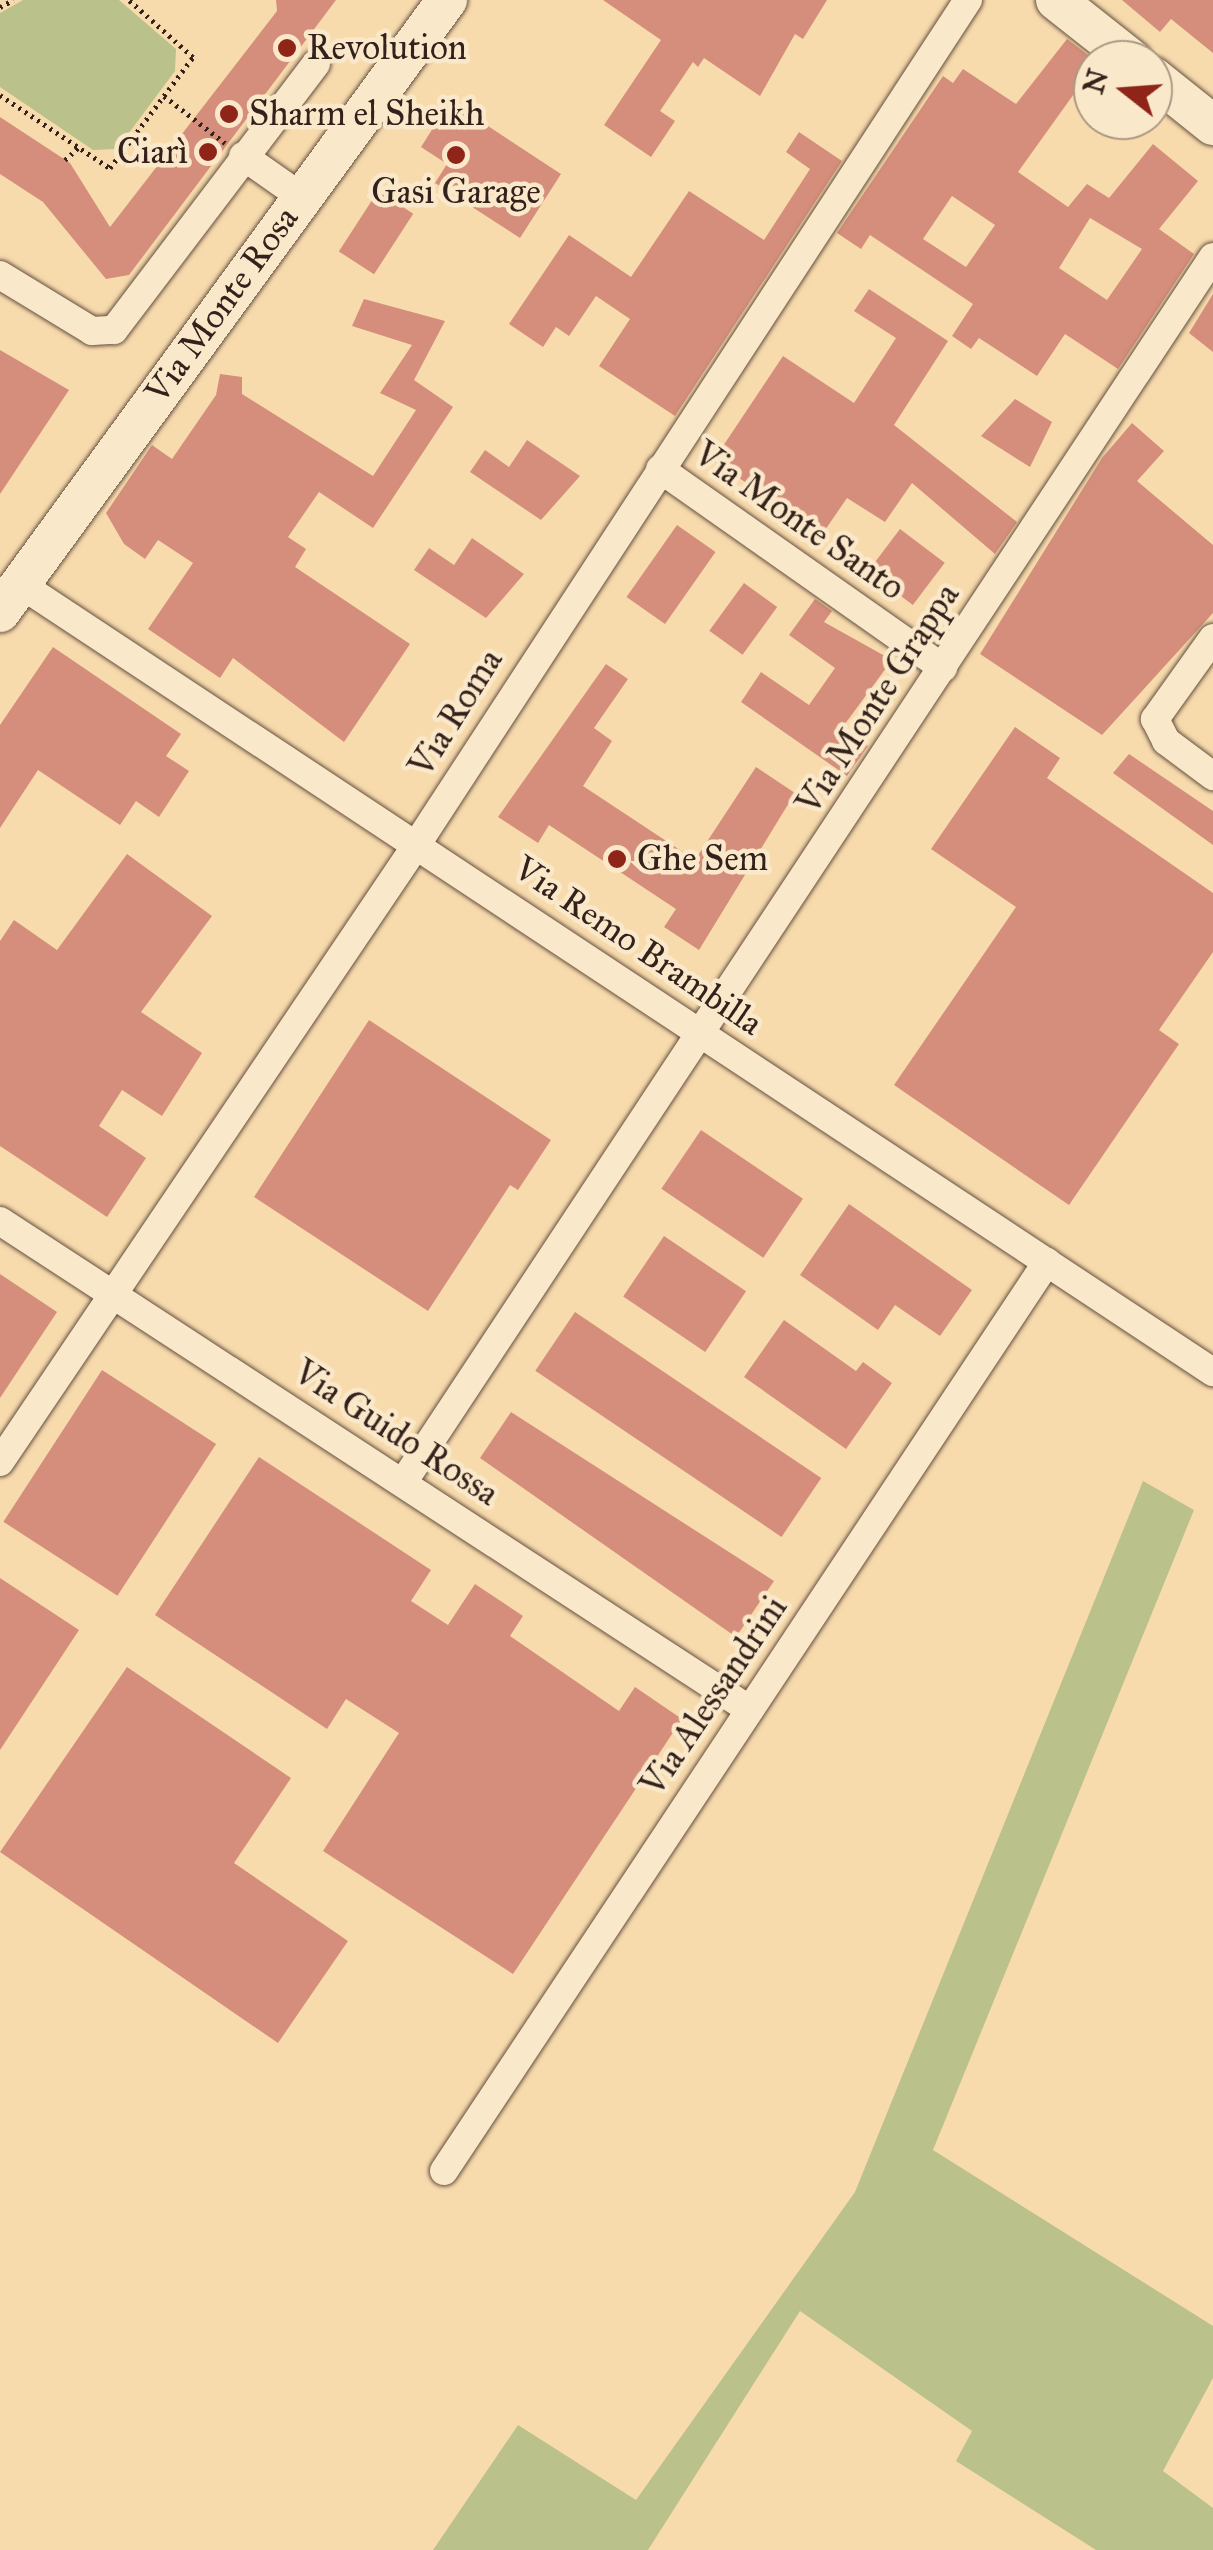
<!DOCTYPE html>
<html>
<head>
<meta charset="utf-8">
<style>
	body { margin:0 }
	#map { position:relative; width:1213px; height:2550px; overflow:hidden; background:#f8dbad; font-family:"IM FELL Great Primer",serif }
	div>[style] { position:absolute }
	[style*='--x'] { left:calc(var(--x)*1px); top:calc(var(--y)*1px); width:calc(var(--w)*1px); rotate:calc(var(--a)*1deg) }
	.green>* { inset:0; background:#bbc18b }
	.building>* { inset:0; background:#d58e7b; transform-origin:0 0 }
	.path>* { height:5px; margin-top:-2.5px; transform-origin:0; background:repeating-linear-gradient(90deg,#34211b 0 2.5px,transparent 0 7.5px) }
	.roads { filter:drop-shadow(0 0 2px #655040) drop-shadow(0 0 2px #655040) }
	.street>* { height:28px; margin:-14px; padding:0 14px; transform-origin:14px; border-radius:14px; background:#fae8ca }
	.secondary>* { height:40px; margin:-20px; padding:0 20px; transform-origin:20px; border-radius:20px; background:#fae8ca }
	.dots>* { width:28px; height:28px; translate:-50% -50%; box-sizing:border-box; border:5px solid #fae8ca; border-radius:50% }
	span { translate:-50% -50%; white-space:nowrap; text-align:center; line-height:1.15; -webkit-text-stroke:9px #fae8ca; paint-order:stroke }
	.poi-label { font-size:35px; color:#34211b }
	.left { translate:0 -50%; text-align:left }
	.right { translate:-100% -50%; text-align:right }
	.street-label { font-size:35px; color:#34211b }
	.north { position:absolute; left:1073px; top:40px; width:100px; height:100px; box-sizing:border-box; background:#fae8ca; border:2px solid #ab9884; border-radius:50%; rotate:287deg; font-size:28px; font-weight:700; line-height:40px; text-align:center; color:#34211b }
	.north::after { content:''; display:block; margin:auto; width:35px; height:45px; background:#8f2418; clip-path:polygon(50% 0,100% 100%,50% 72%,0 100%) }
</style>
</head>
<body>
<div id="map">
	<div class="green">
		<i style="clip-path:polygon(23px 0,119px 0,176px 49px,175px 71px,117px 149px,93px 150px,0 87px,0 13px)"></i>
		<i style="clip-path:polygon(1143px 1481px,1194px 1510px,933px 2150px,1213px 2326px,1213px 2378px,1163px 2471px,1213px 2508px,1213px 2550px,1096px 2550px,956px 2461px,972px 2431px,800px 2311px,648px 2550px,433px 2550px,518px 2425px,636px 2500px,855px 2192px)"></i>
	</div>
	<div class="building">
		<i style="clip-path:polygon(276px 0,336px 0,129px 275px,106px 279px,43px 202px,0 174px,0 117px,70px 163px,110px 227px,277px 11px)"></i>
		<i style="clip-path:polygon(603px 0,827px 0,803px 39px,795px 34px,760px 96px,704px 58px,698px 67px,693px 62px,660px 111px,675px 121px,651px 157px,604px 125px,661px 40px)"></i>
		<i style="clip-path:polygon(1122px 0,1213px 0,1213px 53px,1171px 19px,1160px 32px)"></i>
		<i style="clip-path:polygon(evenodd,1067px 39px,1093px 59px,1093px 104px,1076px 91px,1018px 172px,1068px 207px,1087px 184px,1109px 198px,1153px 144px,1198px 181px,1159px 229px,1194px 254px,1118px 369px,1065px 334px,1037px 376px,979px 338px,971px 349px,952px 336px,973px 304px,870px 235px,861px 249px,837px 233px,943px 76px,953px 83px,963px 69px,1016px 104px,1067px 39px,952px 196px,995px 225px,966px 267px,923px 239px,952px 196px,1067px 39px,1090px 218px,1142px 249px,1107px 300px,1059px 268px,1090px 218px)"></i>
		<i style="clip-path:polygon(450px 101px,561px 174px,520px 238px,435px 183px,447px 164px,421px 147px)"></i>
		<i style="clip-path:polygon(799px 132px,842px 161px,675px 416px,599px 366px,630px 319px,596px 296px,569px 336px,556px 327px,543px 347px,509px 324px,569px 235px,631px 277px,689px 191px,764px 240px,810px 169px,786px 152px)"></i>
		<i style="left:378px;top:191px;width:42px;height:72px;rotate:33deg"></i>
		<i style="clip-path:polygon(869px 289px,948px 341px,894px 425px,1017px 522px,995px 554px,912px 483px,885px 522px,847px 498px,823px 533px,713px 461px,783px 356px,854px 403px,896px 338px,854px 311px)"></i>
		<i style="clip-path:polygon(1213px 294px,1213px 352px,1189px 333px)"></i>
		<i style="clip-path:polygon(364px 299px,445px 321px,414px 380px,453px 407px,373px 528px,319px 492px,288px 537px,306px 549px,295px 567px,410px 644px,344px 742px,233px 658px,220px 678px,148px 629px,193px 563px,158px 540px,145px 559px,124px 544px,106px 513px,152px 445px,172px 459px,216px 395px,220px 374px,242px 377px,242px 394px,373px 476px,416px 410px,380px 393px,412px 345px,352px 326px)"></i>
		<i style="clip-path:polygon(0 350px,69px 390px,0 494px)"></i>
		<i style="clip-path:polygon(1015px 399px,1052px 422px,1030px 467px,981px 436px)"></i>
		<i style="clip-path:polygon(1132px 423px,1164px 451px,1137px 481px,1213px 545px,1213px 613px,1102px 735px,980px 654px,1102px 458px)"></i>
		<i style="clip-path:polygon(527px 440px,580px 476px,541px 520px,470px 472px,485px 450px,509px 467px)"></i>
		<i style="left:677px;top:525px;width:47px;height:88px;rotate:35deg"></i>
		<i style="left:900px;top:529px;width:56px;height:53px;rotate:37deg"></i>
		<i style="clip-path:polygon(472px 538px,524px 574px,486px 618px,414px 570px,429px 548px,454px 565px)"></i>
		<i style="left:744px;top:583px;width:41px;height:59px;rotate:36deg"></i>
		<i style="clip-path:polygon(815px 599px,832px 611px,824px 622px,892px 660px,842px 728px,868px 746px,847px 776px,741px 702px,761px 672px,809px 705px,835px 668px,789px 635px)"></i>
		<i style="clip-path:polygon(53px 647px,181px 734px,166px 756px,189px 771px,159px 817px,136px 801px,120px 825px,38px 770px,0 828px,0 725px)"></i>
		<i style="clip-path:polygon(606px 664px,628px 679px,594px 728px,612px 741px,583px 786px,695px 860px,756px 767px,795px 793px,699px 950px,664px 927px,676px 909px,549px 825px,538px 843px,498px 817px)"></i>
		<i style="clip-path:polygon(1015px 727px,1060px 758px,1047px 778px,1213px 893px,1213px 952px,1159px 1030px,1179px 1044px,1069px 1205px,894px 1085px,1016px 907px,931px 849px)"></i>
		<i style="clip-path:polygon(1129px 754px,1213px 811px,1213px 845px,1113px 773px)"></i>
		<i style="clip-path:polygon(127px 854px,212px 916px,141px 1012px,202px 1053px,162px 1116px,122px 1090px,99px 1126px,146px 1158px,107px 1217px,0 1146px,0 941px,14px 920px,57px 950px)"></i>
		<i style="clip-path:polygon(369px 1020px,551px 1140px,518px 1190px,510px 1185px,428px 1311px,254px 1197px)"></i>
		<i style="left:701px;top:1130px;width:123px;height:71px;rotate:34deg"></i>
		<i style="clip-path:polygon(849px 1204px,972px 1290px,940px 1336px,895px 1305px,878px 1330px,800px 1275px)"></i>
		<i style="left:664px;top:1236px;width:99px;height:73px;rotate:34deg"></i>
		<i style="clip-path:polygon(0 1274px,57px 1312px,0 1398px)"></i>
		<i style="left:575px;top:1312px;width:297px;height:71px;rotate:34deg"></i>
		<i style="clip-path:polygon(784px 1320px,856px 1371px,863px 1362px,892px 1383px,846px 1449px,744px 1377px)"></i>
		<i style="left:102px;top:1370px;width:136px;height:181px;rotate:33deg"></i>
		<i style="clip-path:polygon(511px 1412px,774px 1581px,736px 1637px,480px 1458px)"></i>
		<i style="clip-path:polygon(259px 1457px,431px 1570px,411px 1601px,448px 1625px,475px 1584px,523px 1616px,510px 1636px,619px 1711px,635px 1687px,682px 1719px,513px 1974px,323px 1851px,399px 1733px,346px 1699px,327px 1729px,155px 1615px)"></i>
		<i style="clip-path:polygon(0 1578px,79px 1630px,0 1750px)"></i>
		<i style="clip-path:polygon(127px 1667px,291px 1778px,234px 1863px,348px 1941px,278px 2043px,0 1852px)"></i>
	</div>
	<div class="path">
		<i style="--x:0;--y:7;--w:15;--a:-28"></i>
		<i style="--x:0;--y:95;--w:132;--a:33.6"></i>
		<i style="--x:110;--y:168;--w:139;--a:-53.2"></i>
		<i style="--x:193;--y:57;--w:86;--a:-138.3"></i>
		<i style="--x:164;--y:96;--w:77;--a:37.6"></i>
		<i style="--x:65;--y:160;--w:19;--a:-43"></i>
	</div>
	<div class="roads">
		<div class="street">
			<i style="--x:243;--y:156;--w:70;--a:35.1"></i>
			<i style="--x:0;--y:275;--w:108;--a:31.3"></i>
			<i style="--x:92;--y:331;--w:22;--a:-3"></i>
			<i style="--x:114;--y:330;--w:334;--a:-52.8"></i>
			<i style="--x:660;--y:469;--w:346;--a:35.1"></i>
			<i style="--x:20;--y:584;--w:1430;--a:33.45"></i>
			<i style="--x:1213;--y:638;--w:100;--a:125.6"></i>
			<i style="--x:1155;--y:719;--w:25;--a:63"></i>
			<i style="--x:1166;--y:741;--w:59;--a:36.7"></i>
			<i style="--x:0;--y:1221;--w:895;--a:33.1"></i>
			<i style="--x:0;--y:1462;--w:746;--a:-55.99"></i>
			<i style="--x:417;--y:844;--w:1008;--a:-56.86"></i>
			<i style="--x:404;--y:1481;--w:1467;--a:-56.54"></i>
			<i style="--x:444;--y:2171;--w:1091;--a:-56.44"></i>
		</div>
		<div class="secondary">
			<i style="--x:1056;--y:0;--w:97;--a:38.3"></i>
			<i style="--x:1153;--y:77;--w:77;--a:38.7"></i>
			<i style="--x:0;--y:612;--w:758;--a:-53.86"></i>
		</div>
	</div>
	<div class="dots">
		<i style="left:287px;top:48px;background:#8f2418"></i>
		<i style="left:229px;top:114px;background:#8f2418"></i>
		<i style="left:208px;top:152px;background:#8f2418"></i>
		<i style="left:456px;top:155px;background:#8f2418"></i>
		<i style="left:617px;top:859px;background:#8f2418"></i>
	</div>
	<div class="poi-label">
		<span class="left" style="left:307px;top:48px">Revolution</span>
		<span class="left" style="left:249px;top:114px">Sharm el Sheikh</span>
		<span class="right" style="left:188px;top:152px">Ciarì</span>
		<span style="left:456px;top:192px">Gasi Garage</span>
		<span class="left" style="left:637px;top:859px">Ghe Sem</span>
	</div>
	<div class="street-label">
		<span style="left:222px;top:305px;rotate:-54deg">Via Monte Rosa</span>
		<span style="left:799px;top:521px;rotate:35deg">Via Monte Santo</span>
		<span style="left:878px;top:699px;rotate:-57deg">Via Monte Grappa</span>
		<span style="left:456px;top:713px;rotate:-58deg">Via Roma</span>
		<span style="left:638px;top:946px;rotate:34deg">Via Remo Brambilla</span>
		<span style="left:396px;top:1433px;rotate:33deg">Via Guido Rossa</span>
		<span style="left:714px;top:1696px;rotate:-56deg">Via Alessandrini</span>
	</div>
	<div class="north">N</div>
</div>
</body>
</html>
